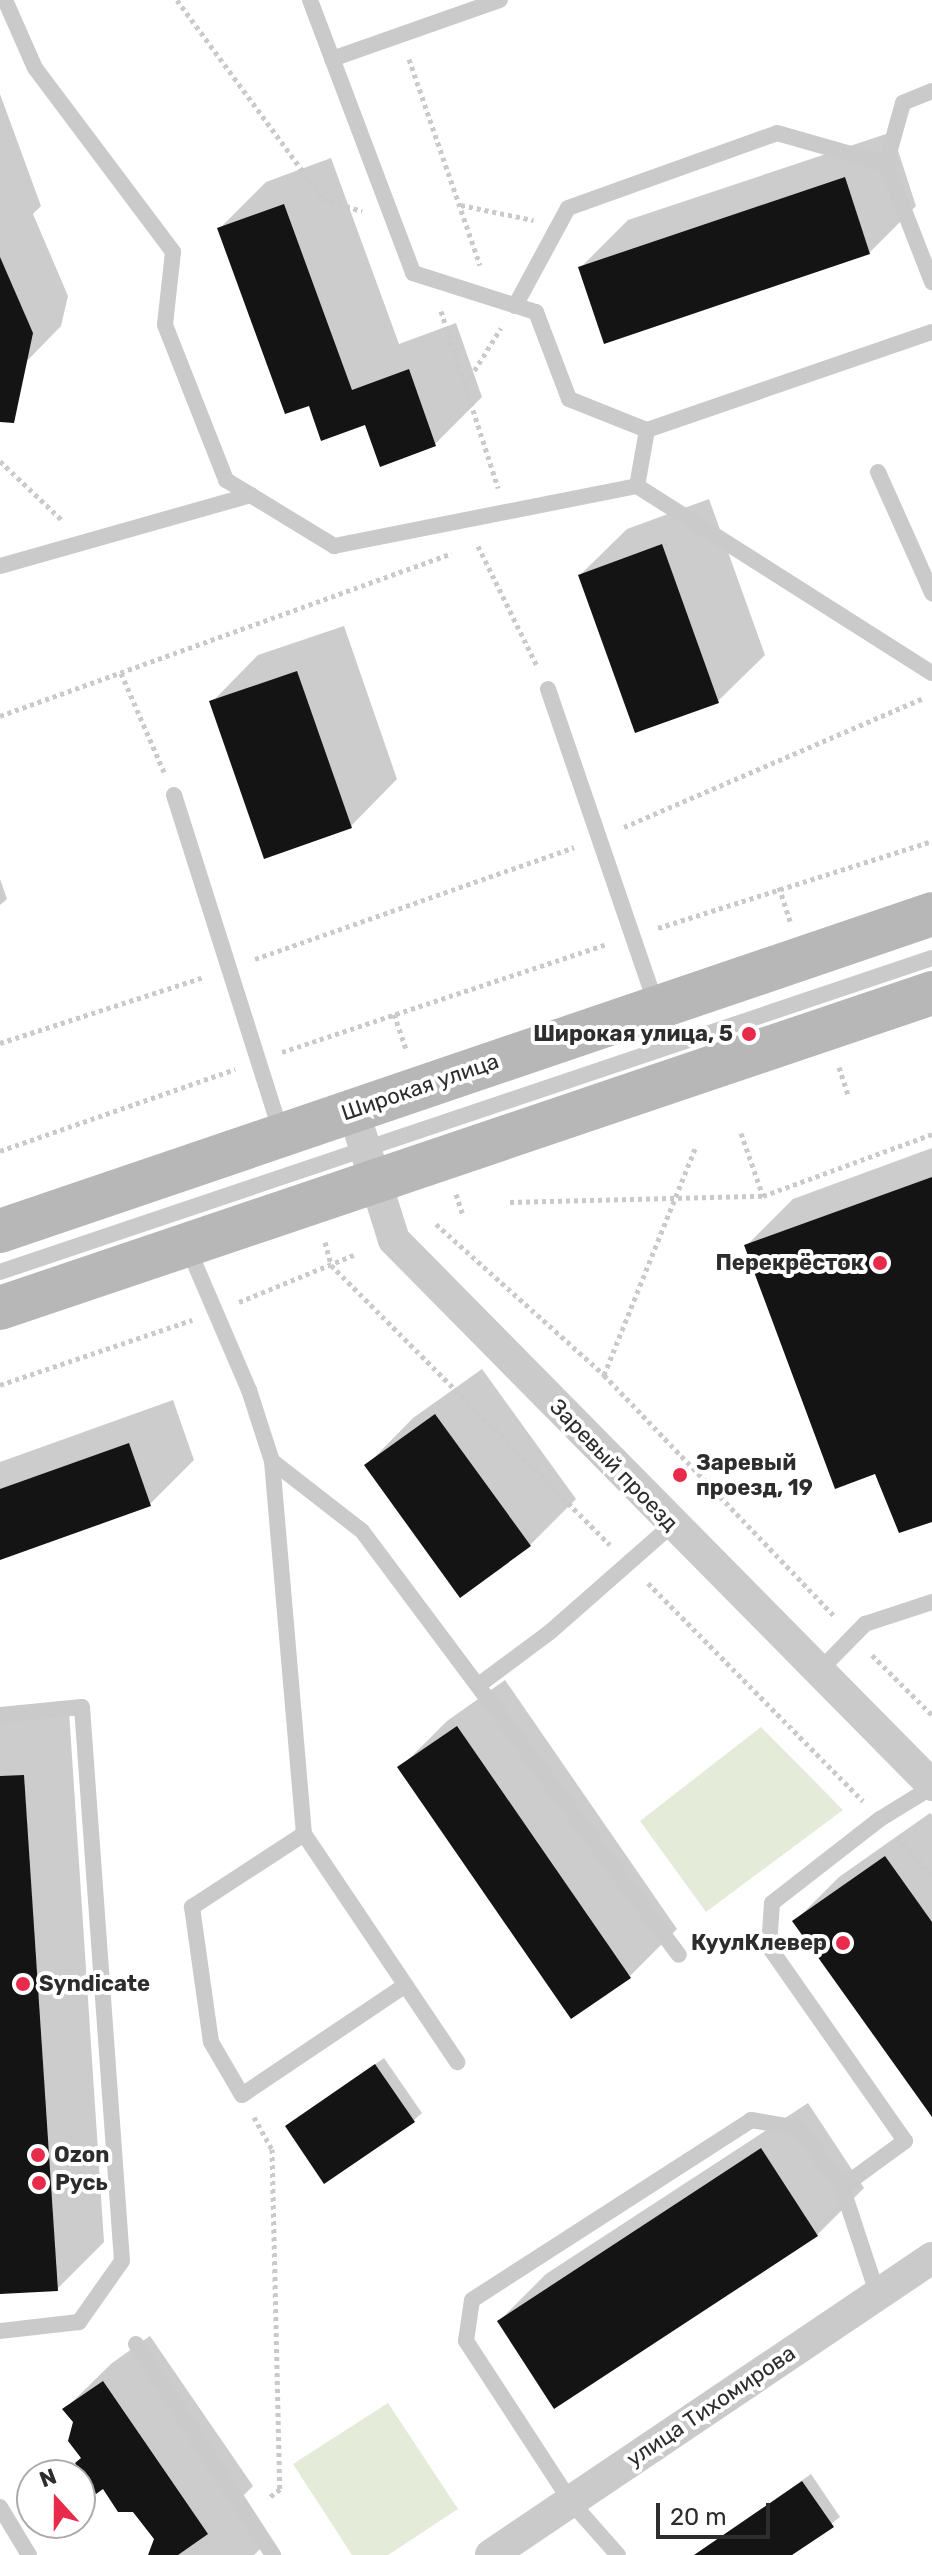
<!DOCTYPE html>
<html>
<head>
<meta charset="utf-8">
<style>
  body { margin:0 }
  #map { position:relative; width:932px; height:2555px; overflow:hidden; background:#fff; font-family:Rubik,sans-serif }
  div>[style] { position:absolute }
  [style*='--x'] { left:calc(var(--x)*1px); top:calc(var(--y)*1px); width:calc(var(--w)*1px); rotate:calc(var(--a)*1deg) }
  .green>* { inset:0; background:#e4ebd9 }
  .shadow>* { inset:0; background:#0003 }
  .building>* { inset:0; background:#141414 }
  .path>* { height:5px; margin-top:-2.5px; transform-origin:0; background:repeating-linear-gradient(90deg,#cacaca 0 4px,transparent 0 8px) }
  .lane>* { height:16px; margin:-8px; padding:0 8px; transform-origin:8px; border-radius:8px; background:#cacaca }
  .street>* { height:32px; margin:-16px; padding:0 16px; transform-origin:16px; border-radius:16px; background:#cacaca }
  .secondary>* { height:44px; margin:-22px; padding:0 22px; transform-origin:22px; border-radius:22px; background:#b7b7b7 }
  .dots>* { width:22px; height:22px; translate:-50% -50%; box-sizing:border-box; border:4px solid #fff; border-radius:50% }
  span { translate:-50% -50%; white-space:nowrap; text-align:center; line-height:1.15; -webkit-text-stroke:8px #fff; paint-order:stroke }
  .poi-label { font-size:22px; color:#2d2d2d; font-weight:700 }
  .right { translate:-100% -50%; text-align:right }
  .left { translate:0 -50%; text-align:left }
  .street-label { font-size:22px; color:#2d2d2d }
  .north { position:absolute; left:16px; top:2459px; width:80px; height:80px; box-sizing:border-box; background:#fff; border:2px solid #ababab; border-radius:50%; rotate:339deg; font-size:22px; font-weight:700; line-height:32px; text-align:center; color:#2d2d2d }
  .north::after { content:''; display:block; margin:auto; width:28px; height:36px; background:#e82b4b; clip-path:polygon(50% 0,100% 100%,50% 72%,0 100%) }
  .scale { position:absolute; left:656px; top:2503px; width:114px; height:36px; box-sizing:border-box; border:4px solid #2d2d2d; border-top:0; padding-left:10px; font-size:24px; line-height:28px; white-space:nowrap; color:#2d2d2d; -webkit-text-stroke:6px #fff; paint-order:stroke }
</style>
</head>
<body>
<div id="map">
  <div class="green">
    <div style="clip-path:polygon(761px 1727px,843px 1810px,706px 1912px,640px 1821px)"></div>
    <div style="clip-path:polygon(388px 2403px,458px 2509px,388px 2555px,352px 2555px,293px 2464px)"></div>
  </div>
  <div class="shadow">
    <div style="clip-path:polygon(0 94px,41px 206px,33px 214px,68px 296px,61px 326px,25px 363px,0 372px)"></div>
    <div style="clip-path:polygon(892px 132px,916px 206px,869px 253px,581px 267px,628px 220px)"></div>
    <div style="clip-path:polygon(331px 158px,399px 344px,456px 323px,482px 397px,435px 444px,381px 464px,366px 423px,310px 403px,219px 229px,266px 182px)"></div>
    <div style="clip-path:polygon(709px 499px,765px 655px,718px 701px,580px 575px,627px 529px)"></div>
    <div style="clip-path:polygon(344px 626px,397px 779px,351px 826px,212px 702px,258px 655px)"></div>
    <div style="clip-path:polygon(0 879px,7px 899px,0 905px)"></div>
    <div style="clip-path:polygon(932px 1148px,932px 1520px,876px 1471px,746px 1246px,793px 1199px)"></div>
    <div style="clip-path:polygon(482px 1369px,576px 1499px,530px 1545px,367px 1465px,413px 1418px)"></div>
    <div style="clip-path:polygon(173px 1400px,194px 1460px,150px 1504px,0 1558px,0 1462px)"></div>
    <div style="clip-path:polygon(505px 1680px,677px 1929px,630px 1976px,400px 1768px,447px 1721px)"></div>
    <div style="clip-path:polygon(69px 1711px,104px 2242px,57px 2289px,0 2292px,0 1715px)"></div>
    <div style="clip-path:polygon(930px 1813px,932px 1815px,932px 2114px,795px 1921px,839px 1877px)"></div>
    <div style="clip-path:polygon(384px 2058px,422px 2113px,413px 2121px,287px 2126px)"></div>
    <div style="clip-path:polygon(808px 2103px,864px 2188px,817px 2235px,499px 2321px,546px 2274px)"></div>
    <div style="clip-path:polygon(150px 2336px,253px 2486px,235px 2504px,264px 2545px,254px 2555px,150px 2555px,156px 2538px,83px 2457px,75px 2422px,65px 2409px,112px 2363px)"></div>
    <div style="clip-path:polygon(811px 2474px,840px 2517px,789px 2555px,733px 2555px,721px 2538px)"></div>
  </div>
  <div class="building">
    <div style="clip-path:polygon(845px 177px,870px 254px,604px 344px,578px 267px)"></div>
    <div style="clip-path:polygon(284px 204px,352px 390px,409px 369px,436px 446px,380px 467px,365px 425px,321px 441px,309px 406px,285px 414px,217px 228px)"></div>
    <div style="clip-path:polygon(0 257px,33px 333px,14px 423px,0 422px)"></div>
    <div style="clip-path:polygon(662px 544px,719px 703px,635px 733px,578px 575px)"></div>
    <div style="clip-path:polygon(297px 671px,352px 828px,264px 859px,209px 701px)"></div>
    <div style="clip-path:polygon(932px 1177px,932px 1522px,899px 1533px,875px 1474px,835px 1489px,744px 1245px)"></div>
    <div style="clip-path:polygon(435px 1414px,531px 1546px,460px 1598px,364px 1465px)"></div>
    <div style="clip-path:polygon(129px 1443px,151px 1506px,0 1560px,0 1489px)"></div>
    <div style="clip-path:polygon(457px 1726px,631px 1978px,571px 2019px,397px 1767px)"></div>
    <div style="clip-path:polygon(24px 1775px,58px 2291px,0 2294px,0 1776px)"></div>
    <div style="clip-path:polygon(885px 1856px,932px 1922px,932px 2117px,792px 1921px)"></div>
    <div style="clip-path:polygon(375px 2064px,415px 2122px,324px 2184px,285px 2126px)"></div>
    <div style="clip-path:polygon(761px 2148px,818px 2236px,554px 2409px,497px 2321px)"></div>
    <div style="clip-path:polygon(103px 2381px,208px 2534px,178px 2555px,148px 2555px,154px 2539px,133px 2512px,118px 2512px,103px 2489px,96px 2494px,75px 2463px,81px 2458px,68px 2441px,73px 2422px,62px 2409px)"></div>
    <div style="clip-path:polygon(802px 2481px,834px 2527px,792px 2555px,694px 2555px)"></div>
  </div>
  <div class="path">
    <div style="--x:177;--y:0;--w:247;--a:53.7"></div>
    <div style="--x:323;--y:199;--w:41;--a:17.1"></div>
    <div style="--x:409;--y:59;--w:218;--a:71"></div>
    <div style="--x:461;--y:205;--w:74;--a:11.8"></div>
    <div style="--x:441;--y:311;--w:186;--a:72.1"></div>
    <div style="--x:466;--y:384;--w:66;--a:-58"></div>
    <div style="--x:0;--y:461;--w:87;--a:43.6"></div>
    <div style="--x:478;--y:546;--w:134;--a:63.8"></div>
    <div style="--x:121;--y:673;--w:108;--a:66.5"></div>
    <div style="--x:0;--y:716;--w:480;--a:-19.8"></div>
    <div style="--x:624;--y:827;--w:327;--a:-23.3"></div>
    <div style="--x:779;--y:887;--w:36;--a:72"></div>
    <div style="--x:658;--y:928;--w:287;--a:-17.6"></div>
    <div style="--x:255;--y:959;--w:338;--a:-19.3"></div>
    <div style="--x:394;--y:1014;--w:37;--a:71"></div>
    <div style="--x:0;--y:1043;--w:214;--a:-17.9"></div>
    <div style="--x:282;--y:1052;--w:342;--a:-18.4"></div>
    <div style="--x:839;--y:1067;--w:29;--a:72"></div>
    <div style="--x:741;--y:1133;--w:67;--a:70.8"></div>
    <div style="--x:0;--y:1151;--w:249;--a:-19.2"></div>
    <div style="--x:456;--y:1194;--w:23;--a:72"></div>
    <div style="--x:510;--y:1202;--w:253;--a:-1.4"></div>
    <div style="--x:763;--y:1196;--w:180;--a:-20.1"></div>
    <div style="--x:436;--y:1224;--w:226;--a:41.9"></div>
    <div style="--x:604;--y:1375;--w:333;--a:46.3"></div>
    <div style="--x:325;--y:1242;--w:24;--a:75"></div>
    <div style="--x:331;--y:1265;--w:395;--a:45.1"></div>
    <div style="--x:239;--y:1302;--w:126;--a:-22.3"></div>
    <div style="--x:604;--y:1375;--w:247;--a:-68.1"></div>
    <div style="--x:0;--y:1385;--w:203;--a:-18.7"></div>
    <div style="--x:648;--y:1583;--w:306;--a:45.4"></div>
    <div style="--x:872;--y:1655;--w:85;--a:45"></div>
    <div style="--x:897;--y:1837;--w:52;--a:47.4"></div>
    <div style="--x:254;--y:2117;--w:37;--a:61"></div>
    <div style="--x:272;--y:2149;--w:340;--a:88.7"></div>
    <div style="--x:280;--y:2489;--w:16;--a:142"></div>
  </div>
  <div class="lane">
    <div style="--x:5;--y:0;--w:74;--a:66.2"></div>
    <div style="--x:35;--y:68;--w:230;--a:53.1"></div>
    <div style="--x:173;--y:252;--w:73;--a:96.3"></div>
    <div style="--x:165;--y:325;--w:167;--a:68.5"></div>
    <div style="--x:226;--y:480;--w:127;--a:31.4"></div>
    <div style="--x:334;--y:546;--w:309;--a:-11.2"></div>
    <div style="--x:637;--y:486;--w:349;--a:32.4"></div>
    <div style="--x:310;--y:0;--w:292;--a:69.3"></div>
    <div style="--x:413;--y:273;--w:129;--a:17.6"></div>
    <div style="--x:536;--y:312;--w:93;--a:69.2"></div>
    <div style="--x:569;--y:399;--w:84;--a:21.7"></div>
    <div style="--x:647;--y:430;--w:57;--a:100.1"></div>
    <div style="--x:332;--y:59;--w:178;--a:-19.4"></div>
    <div style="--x:932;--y:91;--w:31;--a:158"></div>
    <div style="--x:903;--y:103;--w:63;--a:105.6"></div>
    <div style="--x:886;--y:164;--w:127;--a:68.7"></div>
    <div style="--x:515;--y:306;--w:111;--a:-61.6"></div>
    <div style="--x:568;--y:208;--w:222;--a:-19.7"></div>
    <div style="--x:777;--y:133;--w:113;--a:15.9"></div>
    <div style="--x:647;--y:430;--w:301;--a:-19"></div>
    <div style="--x:878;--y:472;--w:133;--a:65.9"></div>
    <div style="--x:0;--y:566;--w:261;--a:-15.8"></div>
    <div style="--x:548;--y:689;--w:334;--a:71.1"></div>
    <div style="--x:174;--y:795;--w:355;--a:72.4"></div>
    <div style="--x:188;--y:1248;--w:155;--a:66.8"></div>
    <div style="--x:249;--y:1390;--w:75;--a:72.1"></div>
    <div style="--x:272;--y:1461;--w:374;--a:85.1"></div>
    <div style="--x:304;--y:1834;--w:275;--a:56.1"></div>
    <div style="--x:0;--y:1272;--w:983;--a:-18.62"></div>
    <div style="--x:272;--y:1461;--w:114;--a:37.9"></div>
    <div style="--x:362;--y:1531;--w:529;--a:53.22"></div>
    <div style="--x:819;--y:1671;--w:66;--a:-45.6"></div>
    <div style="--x:865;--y:1624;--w:71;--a:-18.2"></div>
    <div style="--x:480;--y:1684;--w:87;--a:-36.6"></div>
    <div style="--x:550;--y:1632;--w:162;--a:-41.3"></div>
    <div style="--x:0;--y:1715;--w:82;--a:-5.6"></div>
    <div style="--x:82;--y:1707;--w:555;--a:85.87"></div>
    <div style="--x:122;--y:2261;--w:75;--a:125.2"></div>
    <div style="--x:79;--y:2322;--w:80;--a:173.5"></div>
    <div style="--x:304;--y:1834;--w:134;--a:146.9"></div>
    <div style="--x:192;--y:1907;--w:136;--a:82"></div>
    <div style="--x:211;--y:2042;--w:61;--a:59.7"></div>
    <div style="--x:242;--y:2095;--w:197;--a:-33.9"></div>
    <div style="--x:842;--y:2187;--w:78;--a:-36.1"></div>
    <div style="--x:905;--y:2141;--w:237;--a:-125"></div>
    <div style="--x:769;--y:1947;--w:44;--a:-86.1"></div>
    <div style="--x:772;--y:1903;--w:137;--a:-37.9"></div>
    <div style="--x:880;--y:1819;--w:61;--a:-31.6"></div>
    <div style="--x:136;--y:2344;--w:252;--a:57"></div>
    <div style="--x:0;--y:2507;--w:56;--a:58.9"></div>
    <div style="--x:618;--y:2555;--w:71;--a:-131.6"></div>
    <div style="--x:571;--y:2502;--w:192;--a:-123.1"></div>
    <div style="--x:466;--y:2341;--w:41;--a:-81.7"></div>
    <div style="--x:472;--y:2300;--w:332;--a:-32.8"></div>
    <div style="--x:751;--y:2120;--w:49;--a:9.5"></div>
    <div style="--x:799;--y:2128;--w:73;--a:53.9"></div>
    <div style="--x:842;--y:2187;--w:112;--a:71.7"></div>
  </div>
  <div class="street">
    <div style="--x:353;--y:1110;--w:136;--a:72.5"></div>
    <div style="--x:394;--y:1240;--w:766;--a:45.37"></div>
    <div style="--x:491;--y:2555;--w:532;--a:-33.96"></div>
  </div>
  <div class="secondary">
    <div style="--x:0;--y:1231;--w:984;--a:-18.78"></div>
    <div style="--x:0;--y:1308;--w:984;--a:-18.67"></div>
  </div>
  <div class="dots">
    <div style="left:749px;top:1034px;background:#e82b4b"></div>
    <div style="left:880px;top:1263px;background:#e82b4b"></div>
    <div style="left:680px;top:1475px;background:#e82b4b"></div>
    <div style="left:843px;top:1943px;background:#e82b4b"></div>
    <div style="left:23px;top:1984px;background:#e82b4b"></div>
    <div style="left:38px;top:2155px;background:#e82b4b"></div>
    <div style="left:39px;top:2183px;background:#e82b4b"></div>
  </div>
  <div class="poi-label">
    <span class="right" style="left:733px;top:1034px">Широкая улица, 5</span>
    <span class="right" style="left:864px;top:1263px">Перекрёсток</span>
    <span class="left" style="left:696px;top:1475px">Заревый<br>проезд, 19</span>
    <span class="right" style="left:827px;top:1943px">КуулКлевер</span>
    <span class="left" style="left:39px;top:1984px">Syndicate</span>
    <span class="left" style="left:54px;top:2155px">Ozon</span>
    <span class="left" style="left:55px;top:2183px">Русь</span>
  </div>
  <div class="street-label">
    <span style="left:420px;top:1087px;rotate:-19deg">Широкая улица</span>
    <span style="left:614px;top:1465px;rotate:46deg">Заревый проезд</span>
    <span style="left:711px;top:2406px;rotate:-34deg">улица Тихомирова</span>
  </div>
  <div class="north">N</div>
  <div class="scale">20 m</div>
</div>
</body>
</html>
